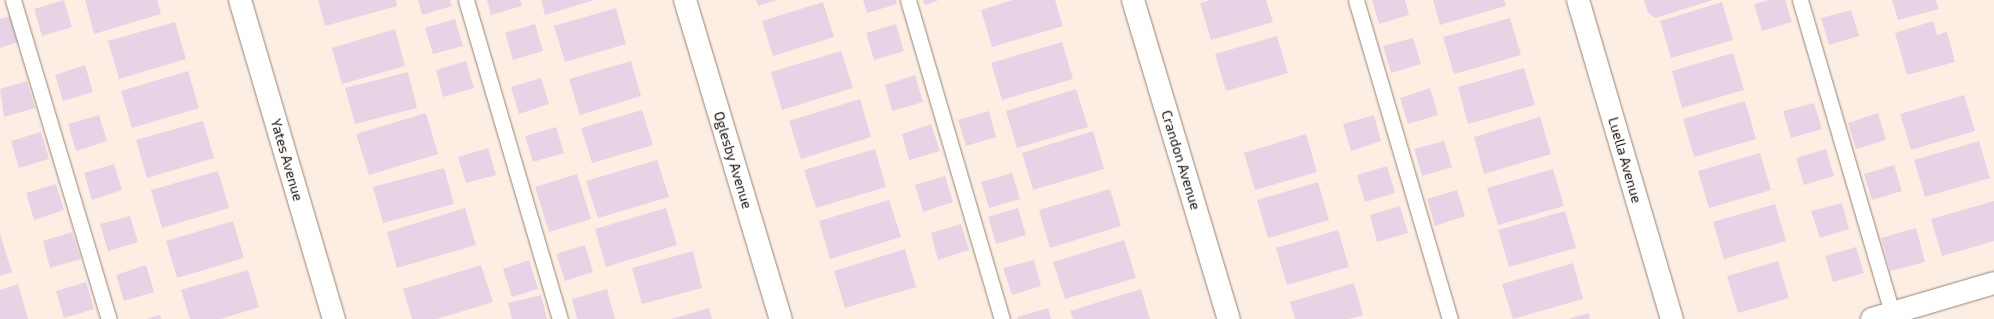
<!DOCTYPE html>
<html>
<head>
<meta charset="utf-8">
<style>
  body { margin:0 }
  #map { position:relative; width:1994px; height:319px; overflow:hidden; background:#fdeee4; font-family:"Exo 2",sans-serif }
  div>[style] { position:absolute }
  [style*='--x'] { left:calc(var(--x)*1px); top:calc(var(--y)*1px); width:calc(var(--w)*1px); rotate:calc(var(--a)*1deg) }
  .building>* { inset:0; background:#e8d2e6 }
  .roads { filter:drop-shadow(0 0 1px #988273) drop-shadow(0 0 1px #988273) }
  .service>* { height:15px; margin:-7.5px; padding:0 7.5px; transform-origin:7.5px; border-radius:7.5px; background:#fff }
  .minor>* { height:22px; margin:-11px; padding:0 11px; transform-origin:11px; border-radius:11px; background:#fff }
  span { translate:-50% -50%; white-space:nowrap; text-align:center; line-height:1.15; -webkit-text-stroke:4px #fff; paint-order:stroke }
  .street-label { font-size:14px; color:#180f0a }
</style>
</head>
<body>
<div id="map">
  <div class="building">
    <div style="clip-path:polygon(64px 0,72px 27px,42px 36px,34px 9px)"></div>
    <div style="clip-path:polygon(85px 0,157px 0,161px 14px,94px 34px)"></div>
    <div style="clip-path:polygon(318px 0,396px 0,397px 6px,325px 26px)"></div>
    <div style="clip-path:polygon(418px 0,450px 0,452px 6px,422px 15px)"></div>
    <div style="clip-path:polygon(487px 0,520px 0,522px 6px,491px 15px)"></div>
    <div style="clip-path:polygon(541px 0,594px 0,545px 15px)"></div>
    <div style="clip-path:polygon(756px 0,777px 0,758px 6px)"></div>
    <div style="clip-path:polygon(863px 0,896px 0,897px 4px,867px 13px)"></div>
    <div style="clip-path:polygon(923px 0,939px 0,925px 5px)"></div>
    <div style="clip-path:polygon(1013px 0,1055px 0,1063px 26px,992px 47px,981px 10px)"></div>
    <div style="clip-path:polygon(1210px 0,1266px 0,1273px 22px,1211px 40px,1200px 3px)"></div>
    <div style="clip-path:polygon(1372px 0,1405px 0,1409px 15px,1379px 24px)"></div>
    <div style="clip-path:polygon(1433px 0,1504px 0,1506px 6px,1440px 25px)"></div>
    <div style="clip-path:polygon(1644px 0,1713px 0,1655px 18px,1648px 13px)"></div>
    <div style="clip-path:polygon(1769px 0,1785px 0,1792px 22px,1762px 31px,1754px 4px)"></div>
    <div style="clip-path:polygon(1892px 0,1936px 0,1939px 9px,1898px 20px)"></div>
    <div style="clip-path:polygon(823px 2px,834px 37px,773px 56px,762px 21px)"></div>
    <div style="clip-path:polygon(1722px 2px,1733px 40px,1671px 58px,1660px 21px)"></div>
    <div style="clip-path:polygon(616px 8px,626px 44px,565px 62px,554px 26px)"></div>
    <div style="clip-path:polygon(1851px 10px,1859px 36px,1829px 45px,1821px 18px)"></div>
    <div style="clip-path:polygon(10px 16px,18px 42px,0 48px,0 19px)"></div>
    <div style="clip-path:polygon(1510px 18px,1521px 55px,1454px 74px,1443px 37px)"></div>
    <div style="clip-path:polygon(455px 19px,463px 46px,433px 54px,425px 28px)"></div>
    <div style="clip-path:polygon(1933px 21px,1937px 35px,1947px 32px,1955px 62px,1907px 75px,1895px 33px)"></div>
    <div style="clip-path:polygon(175px 22px,186px 59px,119px 79px,108px 41px)"></div>
    <div style="clip-path:polygon(535px 24px,543px 51px,513px 60px,505px 33px)"></div>
    <div style="clip-path:polygon(896px 24px,904px 51px,874px 60px,866px 33px)"></div>
    <div style="clip-path:polygon(395px 29px,405px 66px,342px 84px,332px 48px)"></div>
    <div style="clip-path:polygon(1277px 36px,1288px 73px,1226px 91px,1215px 54px)"></div>
    <div style="clip-path:polygon(1413px 38px,1421px 64px,1391px 73px,1383px 46px)"></div>
    <div style="clip-path:polygon(1062px 42px,1073px 79px,1002px 100px,991px 63px)"></div>
    <div style="clip-path:polygon(841px 51px,853px 88px,782px 110px,771px 72px)"></div>
    <div style="clip-path:polygon(1733px 53px,1744px 90px,1682px 108px,1672px 71px)"></div>
    <div style="clip-path:polygon(466px 61px,474px 88px,443px 97px,436px 70px)"></div>
    <div style="clip-path:polygon(631px 61px,641px 96px,580px 115px,569px 79px)"></div>
    <div style="clip-path:polygon(85px 65px,93px 92px,63px 101px,55px 75px)"></div>
    <div style="clip-path:polygon(1524px 68px,1535px 105px,1468px 124px,1458px 87px)"></div>
    <div style="clip-path:polygon(188px 71px,199px 108px,132px 128px,121px 91px)"></div>
    <div style="clip-path:polygon(408px 72px,417px 108px,355px 124px,345px 88px)"></div>
    <div style="clip-path:polygon(915px 75px,923px 102px,892px 111px,885px 85px)"></div>
    <div style="clip-path:polygon(541px 78px,549px 104px,519px 114px,511px 87px)"></div>
    <div style="clip-path:polygon(27px 81px,35px 108px,4px 117px,0 89px)"></div>
    <div style="clip-path:polygon(1430px 88px,1438px 115px,1408px 124px,1400px 98px)"></div>
    <div style="clip-path:polygon(1076px 89px,1088px 127px,1017px 148px,1006px 111px)"></div>
    <div style="clip-path:polygon(1964px 95px,1975px 131px,1911px 150px,1900px 114px)"></div>
    <div style="clip-path:polygon(860px 99px,871px 137px,801px 159px,789px 121px)"></div>
    <div style="clip-path:polygon(1745px 101px,1756px 139px,1694px 157px,1683px 119px)"></div>
    <div style="clip-path:polygon(1814px 103px,1822px 129px,1791px 138px,1783px 111px)"></div>
    <div style="clip-path:polygon(642px 110px,653px 145px,592px 163px,581px 128px)"></div>
    <div style="clip-path:polygon(989px 111px,996px 137px,966px 146px,958px 120px)"></div>
    <div style="clip-path:polygon(426px 113px,438px 154px,369px 175px,356px 134px)"></div>
    <div style="clip-path:polygon(1878px 113px,1886px 140px,1856px 149px,1848px 123px)"></div>
    <div style="clip-path:polygon(99px 115px,107px 141px,76px 151px,68px 124px)"></div>
    <div style="clip-path:polygon(1374px 115px,1381px 141px,1351px 151px,1343px 124px)"></div>
    <div style="clip-path:polygon(1540px 117px,1551px 154px,1484px 174px,1474px 137px)"></div>
    <div style="clip-path:polygon(203px 121px,214px 158px,147px 178px,136px 140px)"></div>
    <div style="clip-path:polygon(931px 124px,940px 151px,909px 160px,902px 134px)"></div>
    <div style="clip-path:polygon(556px 127px,564px 153px,533px 162px,525px 136px)"></div>
    <div style="clip-path:polygon(1093px 131px,1104px 169px,1033px 190px,1022px 153px)"></div>
    <div style="clip-path:polygon(41px 132px,49px 159px,19px 168px,11px 141px)"></div>
    <div style="clip-path:polygon(1306px 134px,1317px 172px,1255px 190px,1244px 153px)"></div>
    <div style="clip-path:polygon(1444px 141px,1452px 167px,1422px 176px,1414px 149px)"></div>
    <div style="clip-path:polygon(1979px 141px,1990px 178px,1925px 197px,1914px 160px)"></div>
    <div style="clip-path:polygon(488px 148px,496px 175px,466px 183px,458px 157px)"></div>
    <div style="clip-path:polygon(875px 149px,886px 187px,816px 208px,804px 170px)"></div>
    <div style="clip-path:polygon(1826px 149px,1834px 176px,1804px 185px,1796px 158px)"></div>
    <div style="clip-path:polygon(1760px 153px,1771px 190px,1709px 208px,1698px 171px)"></div>
    <div style="clip-path:polygon(657px 160px,669px 197px,598px 218px,586px 181px)"></div>
    <div style="clip-path:polygon(114px 164px,122px 190px,92px 200px,84px 173px)"></div>
    <div style="clip-path:polygon(1894px 165px,1902px 191px,1872px 200px,1864px 174px)"></div>
    <div style="clip-path:polygon(1387px 166px,1395px 193px,1365px 202px,1357px 175px)"></div>
    <div style="clip-path:polygon(444px 168px,454px 204px,383px 223px,373px 187px)"></div>
    <div style="clip-path:polygon(1553px 169px,1564px 206px,1498px 225px,1487px 188px)"></div>
    <div style="clip-path:polygon(218px 171px,229px 208px,162px 228px,151px 190px)"></div>
    <div style="clip-path:polygon(1012px 173px,1020px 199px,989px 208px,981px 182px)"></div>
    <div style="clip-path:polygon(577px 174px,591px 219px,549px 232px,535px 187px)"></div>
    <div style="clip-path:polygon(945px 176px,953px 202px,923px 212px,915px 185px)"></div>
    <div style="clip-path:polygon(1318px 182px,1329px 220px,1268px 238px,1257px 200px)"></div>
    <div style="clip-path:polygon(56px 184px,64px 210px,34px 220px,26px 193px)"></div>
    <div style="clip-path:polygon(1110px 189px,1121px 226px,1050px 248px,1039px 210px)"></div>
    <div style="clip-path:polygon(1457px 190px,1465px 216px,1435px 226px,1427px 199px)"></div>
    <div style="clip-path:polygon(889px 200px,901px 237px,830px 259px,819px 221px)"></div>
    <div style="clip-path:polygon(1994px 201px,1994px 241px,1942px 256px,1931px 219px)"></div>
    <div style="clip-path:polygon(1842px 203px,1849px 229px,1820px 238px,1811px 211px)"></div>
    <div style="clip-path:polygon(1775px 204px,1786px 241px,1724px 259px,1713px 222px)"></div>
    <div style="clip-path:polygon(1400px 206px,1408px 233px,1377px 242px,1370px 215px)"></div>
    <div style="clip-path:polygon(465px 208px,476px 245px,397px 268px,387px 232px)"></div>
    <div style="clip-path:polygon(666px 208px,677px 245px,606px 267px,595px 229px)"></div>
    <div style="clip-path:polygon(1018px 208px,1026px 235px,996px 244px,988px 217px)"></div>
    <div style="clip-path:polygon(1565px 211px,1576px 248px,1509px 267px,1498px 230px)"></div>
    <div style="clip-path:polygon(130px 216px,138px 242px,108px 251px,100px 224px)"></div>
    <div style="clip-path:polygon(233px 221px,244px 258px,177px 278px,166px 241px)"></div>
    <div style="clip-path:polygon(961px 224px,969px 250px,938px 260px,931px 233px)"></div>
    <div style="clip-path:polygon(1916px 228px,1925px 262px,1890px 271px,1881px 238px)"></div>
    <div style="clip-path:polygon(1338px 230px,1349px 267px,1287px 285px,1276px 248px)"></div>
    <div style="clip-path:polygon(72px 232px,81px 259px,50px 268px,43px 241px)"></div>
    <div style="clip-path:polygon(0 234px,12px 272px,0 276px)"></div>
    <div style="clip-path:polygon(1124px 240px,1136px 278px,1065px 299px,1053px 262px)"></div>
    <div style="clip-path:polygon(585px 245px,593px 272px,565px 281px,556px 254px)"></div>
    <div style="clip-path:polygon(1856px 247px,1864px 273px,1833px 282px,1825px 256px)"></div>
    <div style="clip-path:polygon(905px 249px,916px 287px,845px 308px,834px 271px)"></div>
    <div style="clip-path:polygon(693px 251px,702px 288px,642px 304px,632px 268px)"></div>
    <div style="clip-path:polygon(529px 260px,538px 289px,512px 297px,503px 269px)"></div>
    <div style="clip-path:polygon(1034px 260px,1041px 286px,1012px 295px,1003px 268px)"></div>
    <div style="clip-path:polygon(1778px 261px,1789px 298px,1738px 313px,1727px 276px)"></div>
    <div style="clip-path:polygon(1573px 263px,1583px 299px,1513px 319px,1502px 284px)"></div>
    <div style="clip-path:polygon(146px 265px,154px 292px,124px 301px,116px 275px)"></div>
    <div style="clip-path:polygon(481px 265px,493px 302px,437px 319px,412px 319px,403px 289px)"></div>
    <div style="clip-path:polygon(248px 270px,259px 307px,221px 319px,190px 319px,181px 290px)"></div>
    <div style="clip-path:polygon(86px 282px,94px 309px,64px 318px,56px 291px)"></div>
    <div style="clip-path:polygon(1354px 283px,1363px 315px,1349px 319px,1295px 319px,1290px 302px)"></div>
    <div style="clip-path:polygon(18px 284px,28px 319px,0 319px,0 290px)"></div>
    <div style="clip-path:polygon(607px 289px,615px 319px,577px 319px,572px 299px)"></div>
    <div style="clip-path:polygon(1141px 289px,1150px 319px,1073px 319px,1070px 311px)"></div>
    <div style="clip-path:polygon(541px 295px,547px 319px,512px 319px,508px 303px)"></div>
    <div style="clip-path:polygon(709px 308px,712px 319px,671px 319px)"></div>
    <div style="clip-path:polygon(1048px 308px,1051px 319px,1018px 319px,1017px 317px)"></div>
    <div style="clip-path:polygon(1589px 313px,1590px 319px,1568px 319px)"></div>
    <div style="clip-path:polygon(160px 315px,161px 319px,146px 319px)"></div>
  </div>
  <div class="roads">
    <div class="service">
      <div style="--x:13;--y:0;--w:333;--a:73.3"></div>
      <div style="--x:466;--y:0;--w:333;--a:73.6"></div>
      <div style="--x:908;--y:0;--w:333;--a:73.6"></div>
      <div style="--x:1356;--y:0;--w:333;--a:73.6"></div>
      <div style="--x:1800;--y:0;--w:333;--a:73.6"></div>
    </div>
    <div class="minor">
      <div style="--x:240;--y:0;--w:333;--a:73.6"></div>
      <div style="--x:685;--y:0;--w:333;--a:73.3"></div>
      <div style="--x:1133;--y:0;--w:333;--a:73.3"></div>
      <div style="--x:1578;--y:0;--w:333;--a:73.6"></div>
      <div style="--x:1872;--y:319;--w:127;--a:-16.4"></div>
    </div>
  </div>
  <div class="street-label">
    <span style="left:287px;top:160px;rotate:74deg">Yates Avenue</span>
    <span style="left:733px;top:160px;rotate:73deg">Oglesby Avenue</span>
    <span style="left:1181px;top:160px;rotate:73deg">Crandon Avenue</span>
    <span style="left:1625px;top:160px;rotate:74deg">Luella Avenue</span>
  </div>
</div>
</body>
</html>
